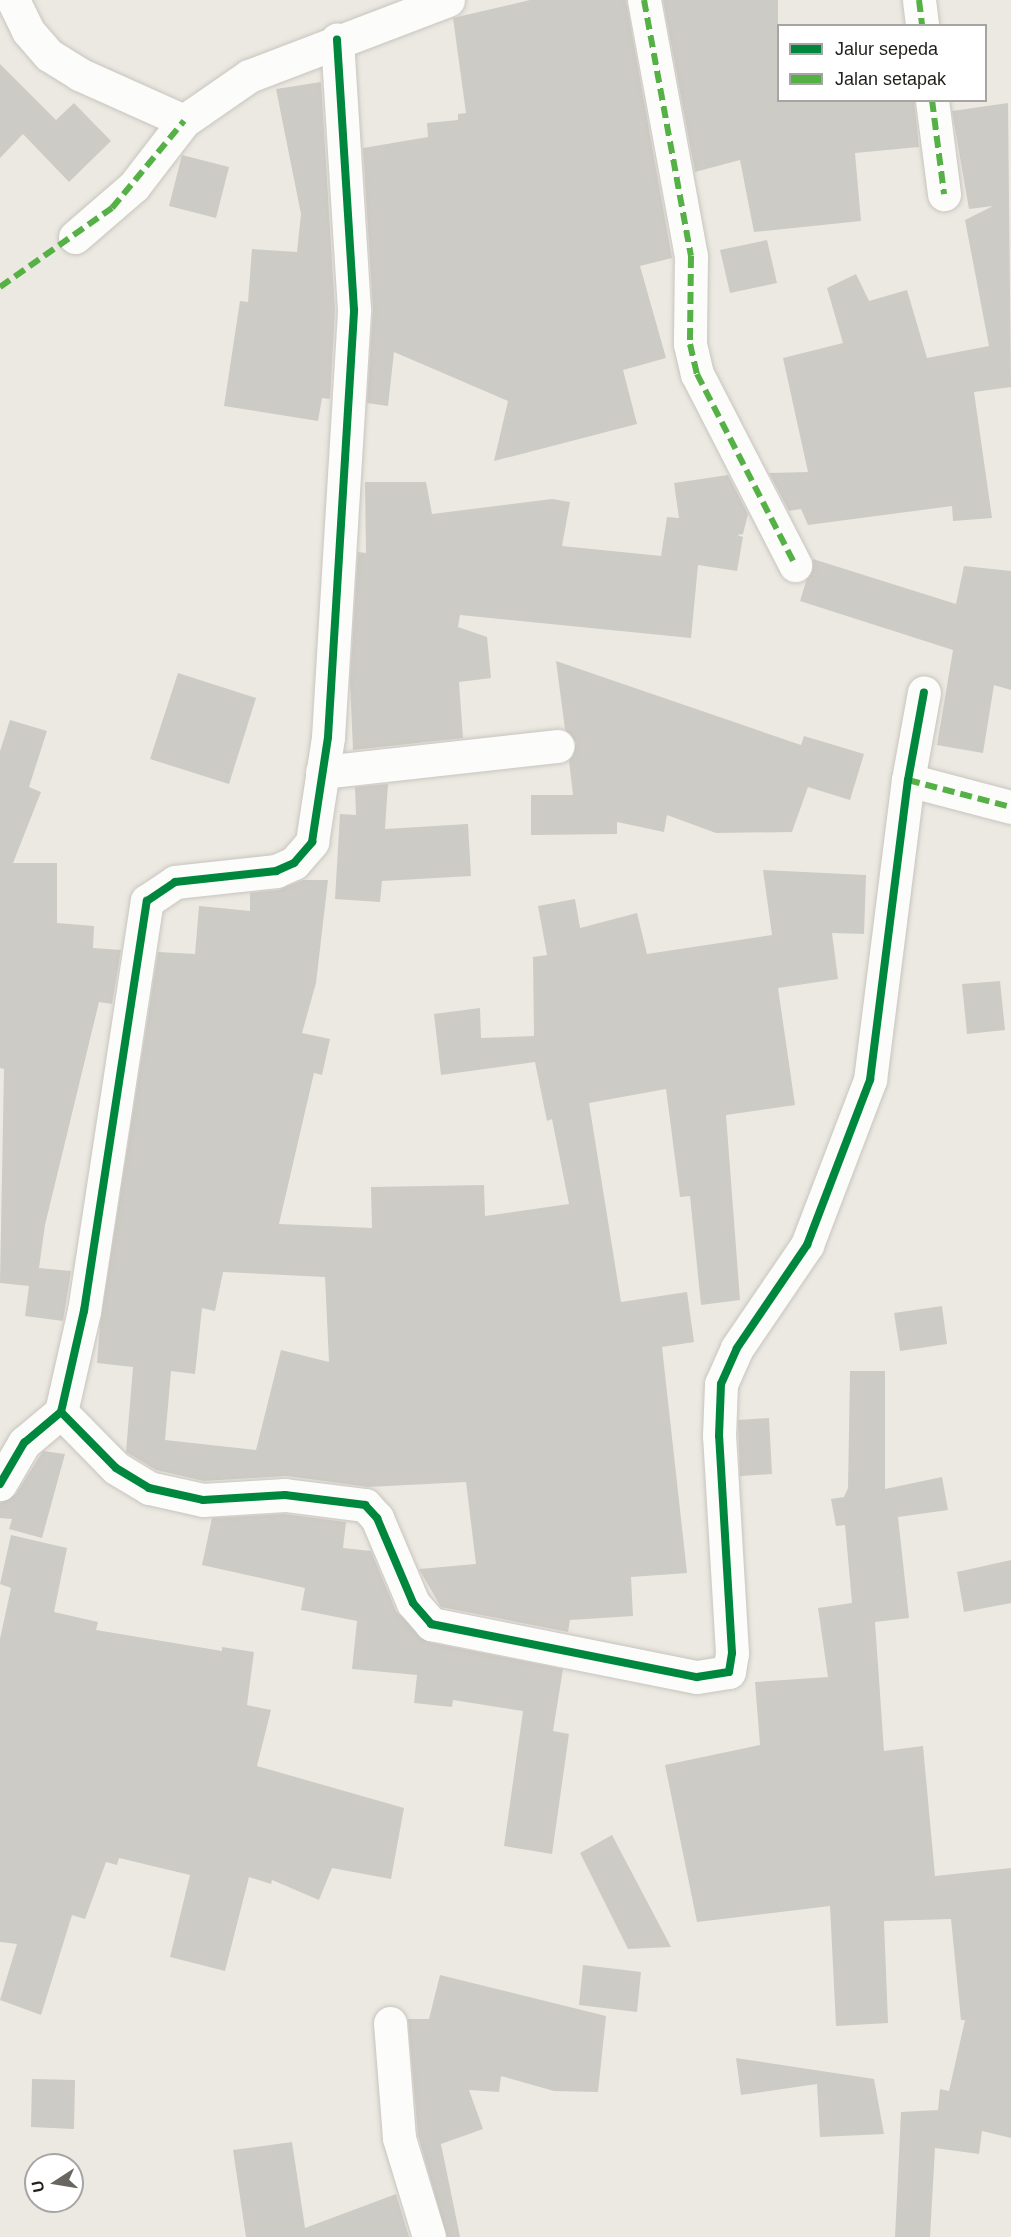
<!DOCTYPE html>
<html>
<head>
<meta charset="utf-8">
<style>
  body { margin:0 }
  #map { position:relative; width:1011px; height:2237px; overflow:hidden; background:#ece9e2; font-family:Helvetica,sans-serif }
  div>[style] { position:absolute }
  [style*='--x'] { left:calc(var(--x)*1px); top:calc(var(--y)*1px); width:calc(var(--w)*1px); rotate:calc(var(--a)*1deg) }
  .building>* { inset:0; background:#cdcbc5 }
  .roads { filter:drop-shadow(0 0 2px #c8c5bf) drop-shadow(0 0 2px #c8c5bf) }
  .minor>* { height:33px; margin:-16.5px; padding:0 16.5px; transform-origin:16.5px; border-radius:16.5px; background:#fcfcfb }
  .quiet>* { height:6px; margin-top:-3px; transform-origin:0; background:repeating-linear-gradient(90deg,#55b145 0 12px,transparent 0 18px) }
  .cycleway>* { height:8px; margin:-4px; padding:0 4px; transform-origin:4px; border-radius:4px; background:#00873e }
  span { translate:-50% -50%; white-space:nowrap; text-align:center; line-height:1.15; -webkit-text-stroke:5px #fff; paint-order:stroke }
  .legend { position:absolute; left:777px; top:24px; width:210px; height:78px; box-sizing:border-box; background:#fff; border:2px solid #a7a5a4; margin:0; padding:8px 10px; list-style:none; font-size:18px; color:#221f1b }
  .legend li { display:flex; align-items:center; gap:12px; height:30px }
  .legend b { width:30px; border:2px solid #a7a5a4 }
  .north { position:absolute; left:24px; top:2153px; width:60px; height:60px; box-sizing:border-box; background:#fff; border:2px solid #a7a5a4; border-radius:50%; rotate:258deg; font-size:16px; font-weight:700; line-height:24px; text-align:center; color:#221f1b }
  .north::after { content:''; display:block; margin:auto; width:21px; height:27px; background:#696661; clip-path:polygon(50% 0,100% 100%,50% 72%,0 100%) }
</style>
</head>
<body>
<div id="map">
  <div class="building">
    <div style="clip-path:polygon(530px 0,626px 0,672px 258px,640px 266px,666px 358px,623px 370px,637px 424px,494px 461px,508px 401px,394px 352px,388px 406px,367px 403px,373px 309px,363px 148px,428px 137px,427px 123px,458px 120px,458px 114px,466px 113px,453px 18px)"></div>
    <div style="clip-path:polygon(663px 0,778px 0,778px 100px,914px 100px,919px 147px,855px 153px,861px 221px,754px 232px,740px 160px,695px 172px)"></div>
    <div style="clip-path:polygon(0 64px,56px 120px,74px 103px,111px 141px,69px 182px,23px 134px,0 158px)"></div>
    <div style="clip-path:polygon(321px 82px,335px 310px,330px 399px,322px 398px,318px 421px,224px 406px,240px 301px,248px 302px,252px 249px,297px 252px,301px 214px,276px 89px)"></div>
    <div style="clip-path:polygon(1008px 103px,1011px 387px,974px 392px,992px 518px,953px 521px,952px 506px,808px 525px,801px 509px,789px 511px,769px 473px,808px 472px,783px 358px,843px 343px,827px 288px,856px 274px,869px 301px,907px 290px,927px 358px,989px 346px,965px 220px,993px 206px,969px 209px,952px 111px)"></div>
    <div style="clip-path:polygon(182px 155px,229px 167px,216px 218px,169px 206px)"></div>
    <div style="clip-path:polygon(767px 240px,777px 283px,730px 293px,720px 250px)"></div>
    <div style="clip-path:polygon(728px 475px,748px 514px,743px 534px,737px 535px,743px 537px,737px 571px,698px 565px,691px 638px,460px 615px,458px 627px,487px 637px,491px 678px,459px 682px,463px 738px,353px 750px,350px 681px,358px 552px,366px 553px,365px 482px,426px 482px,432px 514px,552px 499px,570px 502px,562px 546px,661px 556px,667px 517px,679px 518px,674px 483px)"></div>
    <div style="clip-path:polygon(813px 559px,956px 604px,964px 566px,1011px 571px,1011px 690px,994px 685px,983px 753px,937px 745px,953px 650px,800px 601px)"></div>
    <div style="clip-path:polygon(556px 661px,801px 745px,804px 736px,864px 754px,850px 800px,808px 787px,792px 832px,716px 833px,667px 815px,664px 832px,617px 822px,617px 834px,531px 835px,531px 795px,573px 795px,569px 761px,576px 743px,565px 729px)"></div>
    <div style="clip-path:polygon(178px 673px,256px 698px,229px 784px,150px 759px)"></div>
    <div style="clip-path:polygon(10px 720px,47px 731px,29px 787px,41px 792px,13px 863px,57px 863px,57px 923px,94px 926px,93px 948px,121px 950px,112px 1004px,99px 1002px,45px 1225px,39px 1268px,71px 1271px,63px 1321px,25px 1316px,29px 1286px,0 1283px,4px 1069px,0 1068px,0 751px)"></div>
    <div style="clip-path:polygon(388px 784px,385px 829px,468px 824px,471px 876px,382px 881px,380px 902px,335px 899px,340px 814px,356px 815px,355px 787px)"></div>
    <div style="clip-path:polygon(evenodd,763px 870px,866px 875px,864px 934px,832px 933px,838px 979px,778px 988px,795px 1105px,726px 1115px,740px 1300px,701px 1305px,690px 1196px,680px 1197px,666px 1089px,589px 1103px,621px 1302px,687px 1292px,694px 1342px,662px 1347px,687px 1573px,631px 1577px,633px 1616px,570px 1620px,568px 1632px,441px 1607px,419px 1569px,476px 1564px,466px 1482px,368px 1487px,287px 1476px,204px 1481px,156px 1470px,126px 1452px,133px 1367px,97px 1363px,100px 1325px,158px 952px,195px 954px,199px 906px,250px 911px,250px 893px,278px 890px,303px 880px,328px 880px,316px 983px,302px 1033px,330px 1039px,322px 1075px,314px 1073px,279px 1224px,372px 1228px,371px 1187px,484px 1185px,485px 1216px,569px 1204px,552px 1119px,547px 1121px,535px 1062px,441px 1075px,434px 1014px,480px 1008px,481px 1038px,534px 1036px,533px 957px,547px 955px,538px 906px,575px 899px,580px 928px,637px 913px,647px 954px,772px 935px,763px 870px,223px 1272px,325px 1277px,329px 1362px,281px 1350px,256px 1450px,165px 1440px,171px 1371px,195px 1374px,202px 1308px,215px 1311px,223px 1272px)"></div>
    <div style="clip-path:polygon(1000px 981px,1005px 1030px,967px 1034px,962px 984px)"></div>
    <div style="clip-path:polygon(942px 1306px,947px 1344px,900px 1351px,894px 1313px)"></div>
    <div style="clip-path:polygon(850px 1371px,885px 1371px,885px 1489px,942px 1477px,948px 1510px,898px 1517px,909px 1618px,875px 1622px,884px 1751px,923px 1746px,935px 1876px,1011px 1868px,1011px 2138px,982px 2131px,979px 2154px,935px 2148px,930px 2237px,895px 2237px,901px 2112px,938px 2110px,940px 2089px,949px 2091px,965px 2020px,961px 2020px,951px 1919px,884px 1921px,888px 2023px,836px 2026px,830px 1906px,697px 1922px,665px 1765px,760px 1745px,755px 1682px,828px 1677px,818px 1608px,852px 1603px,845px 1525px,836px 1526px,831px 1499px,844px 1497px,848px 1488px)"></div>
    <div style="clip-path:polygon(769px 1418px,772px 1474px,740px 1476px,738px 1420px)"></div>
    <div style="clip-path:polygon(43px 1451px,65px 1454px,42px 1538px,9px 1529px,12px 1519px,0 1518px,0 1503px,16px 1494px)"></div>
    <div style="clip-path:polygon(284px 1514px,346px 1522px,343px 1548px,371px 1551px,396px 1611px,427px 1642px,563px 1669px,553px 1731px,569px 1734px,552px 1854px,504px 1846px,523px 1711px,453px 1700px,452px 1707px,414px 1703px,417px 1675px,352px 1669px,357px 1621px,301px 1610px,305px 1588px,202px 1565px,212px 1518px)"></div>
    <div style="clip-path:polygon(11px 1535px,67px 1548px,54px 1612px,98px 1622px,96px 1630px,222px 1651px,222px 1647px,254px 1652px,247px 1705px,271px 1710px,257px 1766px,404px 1808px,391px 1879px,332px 1868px,319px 1900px,272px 1880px,271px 1884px,249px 1877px,225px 1971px,170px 1957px,190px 1875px,119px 1858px,117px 1865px,106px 1862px,85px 1919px,72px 1915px,41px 2015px,0 2000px,17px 1944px,0 1942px,0 1639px,11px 1588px,0 1584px)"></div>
    <div style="clip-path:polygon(1011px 1560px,1011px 1603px,964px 1612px,957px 1572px)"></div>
    <div style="clip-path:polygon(612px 1835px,671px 1947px,628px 1949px,580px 1853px)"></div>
    <div style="clip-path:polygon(583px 1965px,641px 1972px,637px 2012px,579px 2005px)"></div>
    <div style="clip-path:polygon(440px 1975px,606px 2016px,598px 2092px,554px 2091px,501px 2076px,499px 2092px,469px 2090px,483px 2129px,441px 2144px,460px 2237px,447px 2237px,418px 2135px,408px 2019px,429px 2019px)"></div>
    <div style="clip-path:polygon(736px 2058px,874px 2079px,884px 2134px,820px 2137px,817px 2084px,741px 2095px)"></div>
    <div style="clip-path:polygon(32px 2079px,75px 2080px,74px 2129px,31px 2127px)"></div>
    <div style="clip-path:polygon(292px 2142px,305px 2228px,396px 2194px,409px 2237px,246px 2237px,233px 2150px)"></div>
  </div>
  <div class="roads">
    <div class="minor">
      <div style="--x:13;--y:0;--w:34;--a:64"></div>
      <div style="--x:28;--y:31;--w:32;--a:49"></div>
      <div style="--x:49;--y:55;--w:36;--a:32"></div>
      <div style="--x:79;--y:74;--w:115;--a:24.1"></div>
      <div style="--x:644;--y:0;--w:260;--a:79.6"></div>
      <div style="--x:691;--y:256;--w:88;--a:90.7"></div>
      <div style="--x:690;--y:344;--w:31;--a:77"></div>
      <div style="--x:697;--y:374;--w:215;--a:62.8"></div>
      <div style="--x:919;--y:0;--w:26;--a:83"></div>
      <div style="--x:932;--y:100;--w:95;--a:82.7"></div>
      <div style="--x:75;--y:237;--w:78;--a:-40.8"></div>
      <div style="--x:134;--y:186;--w:82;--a:-52.4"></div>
      <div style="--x:184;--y:121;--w:79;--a:-34.7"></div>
      <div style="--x:249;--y:76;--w:213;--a:-20.9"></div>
      <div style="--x:322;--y:772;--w:237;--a:-6.3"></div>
      <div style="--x:908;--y:780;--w:106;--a:14.7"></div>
      <div style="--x:61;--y:1412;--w:78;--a:45.5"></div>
      <div style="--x:116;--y:1468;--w:39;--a:31"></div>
      <div style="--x:149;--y:1488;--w:55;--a:12.5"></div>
      <div style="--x:203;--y:1500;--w:82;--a:-3.5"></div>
      <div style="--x:285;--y:1495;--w:81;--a:7.1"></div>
      <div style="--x:365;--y:1505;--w:18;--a:47"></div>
      <div style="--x:377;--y:1518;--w:92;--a:67"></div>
      <div style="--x:413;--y:1603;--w:28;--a:49"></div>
      <div style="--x:431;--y:1624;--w:271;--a:11.3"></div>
      <div style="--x:697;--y:1677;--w:32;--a:-9"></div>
      <div style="--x:729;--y:1672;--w:19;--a:-81"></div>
      <div style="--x:732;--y:1653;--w:217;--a:-93.4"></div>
      <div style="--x:719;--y:1436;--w:52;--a:-87.8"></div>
      <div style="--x:721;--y:1384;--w:39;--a:-66"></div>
      <div style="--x:737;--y:1348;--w:125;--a:-55.8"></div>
      <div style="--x:807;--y:1245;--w:177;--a:-69.1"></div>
      <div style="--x:870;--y:1080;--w:302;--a:-82.8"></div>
      <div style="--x:908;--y:780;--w:89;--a:-79.7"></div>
      <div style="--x:0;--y:1484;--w:48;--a:-59.7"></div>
      <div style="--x:24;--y:1443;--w:48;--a:-40"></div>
      <div style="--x:61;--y:1412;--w:104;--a:-77.2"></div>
      <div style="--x:84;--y:1311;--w:415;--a:-81.3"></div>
      <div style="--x:147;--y:901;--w:34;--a:-34"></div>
      <div style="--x:175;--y:882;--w:102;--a:-6.2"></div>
      <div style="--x:276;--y:871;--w:20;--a:-24"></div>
      <div style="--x:294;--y:863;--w:28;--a:-49"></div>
      <div style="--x:312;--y:842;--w:106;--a:-81.3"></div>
      <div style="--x:328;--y:737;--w:428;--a:-86.5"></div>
      <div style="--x:354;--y:310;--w:271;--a:-93.6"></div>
      <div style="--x:390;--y:2023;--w:115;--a:85.5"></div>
      <div style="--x:399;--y:2138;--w:103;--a:73.1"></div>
    </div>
  </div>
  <div class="quiet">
    <div style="--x:644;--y:0;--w:260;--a:79.6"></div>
    <div style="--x:691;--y:256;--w:88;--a:90.7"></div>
    <div style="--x:690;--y:344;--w:31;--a:77"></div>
    <div style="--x:697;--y:374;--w:215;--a:62.8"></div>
    <div style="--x:919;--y:0;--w:26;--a:83"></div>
    <div style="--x:932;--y:100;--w:95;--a:82.7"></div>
    <div style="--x:0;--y:287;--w:137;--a:-35.2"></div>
    <div style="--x:112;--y:208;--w:113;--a:-50.4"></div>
    <div style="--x:908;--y:780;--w:106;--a:14.7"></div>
  </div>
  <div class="cycleway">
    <div style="--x:61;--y:1412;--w:78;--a:45.5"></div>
    <div style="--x:116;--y:1468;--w:39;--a:31"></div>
    <div style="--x:149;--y:1488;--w:55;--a:12.5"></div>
    <div style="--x:203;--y:1500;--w:82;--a:-3.5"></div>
    <div style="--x:285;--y:1495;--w:81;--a:7.1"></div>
    <div style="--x:365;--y:1505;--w:18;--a:47"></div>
    <div style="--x:377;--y:1518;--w:92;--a:67"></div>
    <div style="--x:413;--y:1603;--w:28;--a:49"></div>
    <div style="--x:431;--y:1624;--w:271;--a:11.3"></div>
    <div style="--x:697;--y:1677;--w:32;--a:-9"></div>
    <div style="--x:729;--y:1672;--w:19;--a:-81"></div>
    <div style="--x:732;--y:1653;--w:217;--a:-93.4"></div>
    <div style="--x:719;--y:1436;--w:52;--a:-87.8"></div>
    <div style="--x:721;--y:1384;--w:39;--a:-66"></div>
    <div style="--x:737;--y:1348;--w:125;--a:-55.8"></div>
    <div style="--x:807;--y:1245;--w:177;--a:-69.1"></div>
    <div style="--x:870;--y:1080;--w:302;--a:-82.8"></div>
    <div style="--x:908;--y:780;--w:89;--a:-79.7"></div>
    <div style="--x:0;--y:1484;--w:48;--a:-59.7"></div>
    <div style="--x:24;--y:1443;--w:48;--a:-40"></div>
    <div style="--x:61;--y:1412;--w:104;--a:-77.2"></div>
    <div style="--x:84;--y:1311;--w:415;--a:-81.3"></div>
    <div style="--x:147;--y:901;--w:34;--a:-34"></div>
    <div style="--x:175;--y:882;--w:102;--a:-6.2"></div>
    <div style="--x:276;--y:871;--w:20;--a:-24"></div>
    <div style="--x:294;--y:863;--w:28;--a:-49"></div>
    <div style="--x:312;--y:842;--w:106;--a:-81.3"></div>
    <div style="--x:328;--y:737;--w:428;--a:-86.5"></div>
    <div style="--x:354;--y:310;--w:271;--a:-93.6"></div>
  </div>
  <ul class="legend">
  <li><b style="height:8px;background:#00873e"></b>Jalur sepeda</li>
  <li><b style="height:8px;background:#55b145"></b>Jalan setapak</li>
  </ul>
  <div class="north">U</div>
</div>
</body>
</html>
